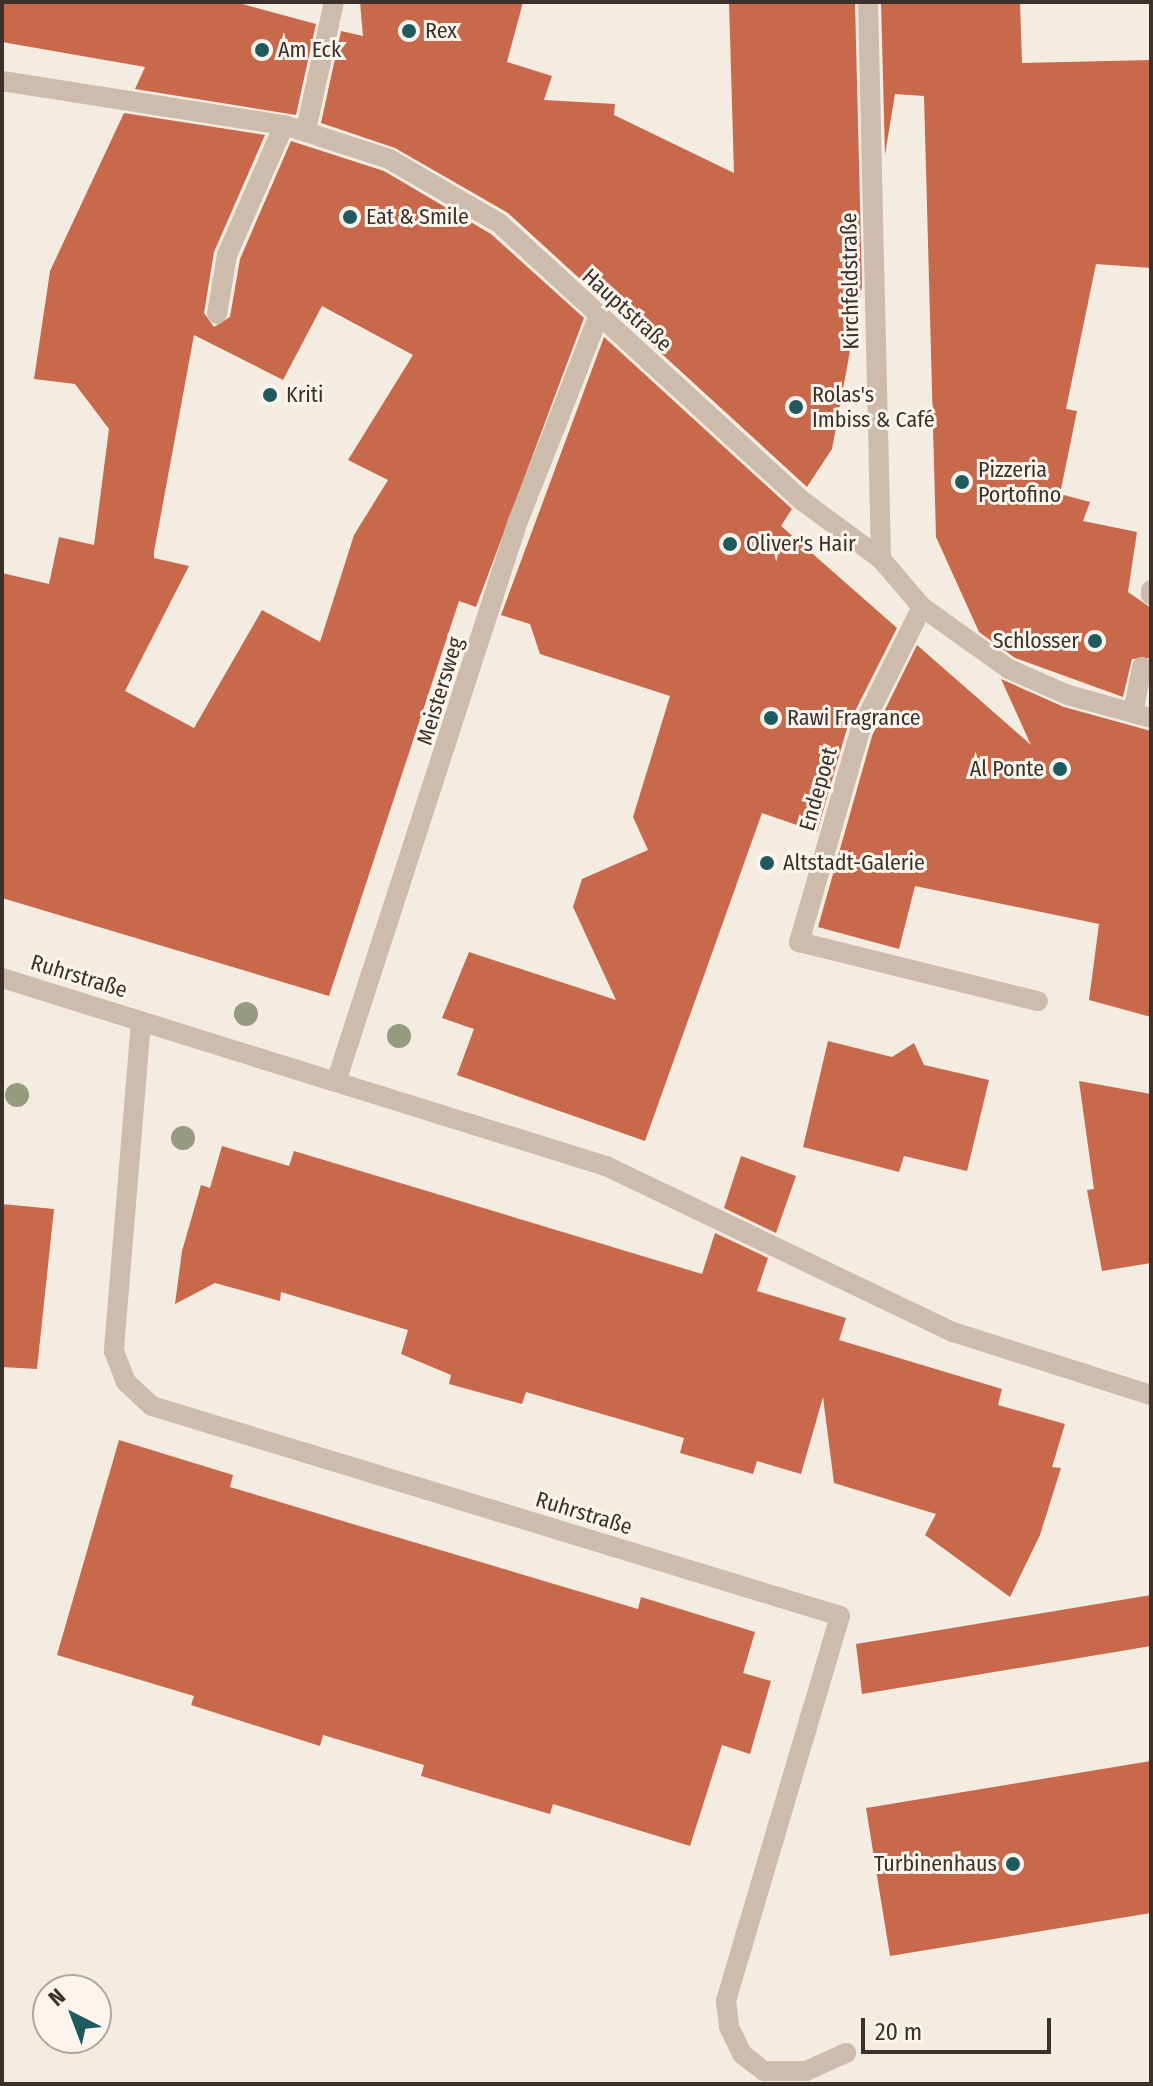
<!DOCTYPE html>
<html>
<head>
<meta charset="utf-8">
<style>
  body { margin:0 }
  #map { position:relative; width:1153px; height:2086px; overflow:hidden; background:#f4ebe1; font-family:"Fira Sans Condensed",sans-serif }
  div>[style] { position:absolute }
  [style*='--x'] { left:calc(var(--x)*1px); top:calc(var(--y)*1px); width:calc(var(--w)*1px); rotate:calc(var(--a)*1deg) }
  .building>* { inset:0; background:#c8694b }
  .service>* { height:20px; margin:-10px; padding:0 10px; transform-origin:10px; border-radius:10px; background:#cdbbac }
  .pedestrian>* { height:20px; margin:-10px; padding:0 10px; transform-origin:10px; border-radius:10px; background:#cdbbac }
  .minor>* { height:20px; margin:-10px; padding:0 10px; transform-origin:10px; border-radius:10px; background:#cdbbac }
  .trees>* { width:24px; height:24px; margin:-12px; border-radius:50%; background:#969b7f }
  .dots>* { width:22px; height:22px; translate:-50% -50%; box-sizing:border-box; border:4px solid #fbf5ee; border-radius:50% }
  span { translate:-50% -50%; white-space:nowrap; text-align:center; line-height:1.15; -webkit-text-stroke:6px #fbf5ee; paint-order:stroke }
  .poi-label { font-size:22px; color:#3b302b }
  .left { translate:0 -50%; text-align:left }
  .right { translate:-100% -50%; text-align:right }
  .street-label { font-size:22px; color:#3b302b }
  .frame { position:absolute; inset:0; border:4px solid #3b302b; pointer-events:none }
  .north { position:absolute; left:32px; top:1974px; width:80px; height:80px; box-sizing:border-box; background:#fbf5ee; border:2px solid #aea6a0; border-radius:50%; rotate:318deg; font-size:22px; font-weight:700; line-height:32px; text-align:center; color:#3b302b }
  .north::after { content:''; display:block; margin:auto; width:28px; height:36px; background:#1f5a5e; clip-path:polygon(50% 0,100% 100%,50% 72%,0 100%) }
  .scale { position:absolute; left:861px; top:2018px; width:190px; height:36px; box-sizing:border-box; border:4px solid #3b302b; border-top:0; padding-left:10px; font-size:24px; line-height:28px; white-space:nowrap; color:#3b302b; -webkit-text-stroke:6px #fbf5ee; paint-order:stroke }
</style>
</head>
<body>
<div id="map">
  <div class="building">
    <div style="clip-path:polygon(2px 2px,235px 2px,316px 24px,296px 115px,135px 89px,145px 67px,2px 42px)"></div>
    <div style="clip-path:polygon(360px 2px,523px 2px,507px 62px,552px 76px,544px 100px,615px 104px,614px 115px,734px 173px,729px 2px,855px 2px,862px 286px,832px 449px,807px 487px,508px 213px,395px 148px,321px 123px,341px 31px,363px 36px)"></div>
    <div style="clip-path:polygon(881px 2px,1020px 2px,1022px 63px,1151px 60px,1151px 268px,1096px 264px,1066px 409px,1077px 411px,1060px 494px,1090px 502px,1083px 521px,1137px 532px,1128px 592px,1151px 608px,1151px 658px,1132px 659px,1123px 697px,1015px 658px,979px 632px,936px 537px,924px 96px,895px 94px,885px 155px)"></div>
    <div style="clip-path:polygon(evenodd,124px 113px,265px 135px,214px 252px,204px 313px,214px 327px,230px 317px,240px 259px,291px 141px,384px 171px,491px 234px,584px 318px,476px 607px,459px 601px,329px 996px,2px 898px,2px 573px,49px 584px,59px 537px,94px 545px,109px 429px,75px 384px,34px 379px,50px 271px,124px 113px,322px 306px,413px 355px,348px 460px,388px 480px,354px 535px,320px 642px,262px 610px,194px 728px,125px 691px,189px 566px,154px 558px,154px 552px,194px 335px,283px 380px,322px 306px)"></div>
    <div style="clip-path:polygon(604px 337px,792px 509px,781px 526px,897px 628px,848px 725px,817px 832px,762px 813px,645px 1141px,457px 1075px,474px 1029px,442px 1018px,469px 952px,616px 1000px,573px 907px,582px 879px,648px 850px,633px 817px,670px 696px,540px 654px,530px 624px,501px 615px)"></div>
    <div style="clip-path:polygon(917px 645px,1031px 745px,1001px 679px,1064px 707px,1151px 731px,1151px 1017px,1089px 1000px,1099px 924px,915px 886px,899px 949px,818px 927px,872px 736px)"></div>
    <div style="clip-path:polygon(828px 1041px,892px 1057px,914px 1043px,924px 1065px,989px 1080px,967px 1171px,904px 1156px,899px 1172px,803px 1147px)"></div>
    <div style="clip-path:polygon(1079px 1081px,1151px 1094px,1151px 1263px,1102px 1271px,1087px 1190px,1094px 1189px)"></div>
    <div style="clip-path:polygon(222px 1146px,289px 1166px,294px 1151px,702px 1274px,715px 1233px,768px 1258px,757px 1291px,846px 1318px,839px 1340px,1002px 1389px,998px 1405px,1065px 1424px,1052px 1467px,1061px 1468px,1040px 1535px,1010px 1597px,925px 1535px,936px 1514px,834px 1483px,823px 1397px,801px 1474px,757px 1461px,753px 1474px,680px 1453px,684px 1438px,633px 1423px,526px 1392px,522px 1404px,449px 1384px,451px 1375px,401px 1354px,408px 1330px,281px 1292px,280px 1301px,215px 1283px,175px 1304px,182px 1251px,201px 1185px,210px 1188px)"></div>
    <div style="clip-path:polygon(741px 1156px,796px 1176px,776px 1233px,724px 1208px)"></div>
    <div style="clip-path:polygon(2px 1204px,54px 1209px,37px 1369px,2px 1367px)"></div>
    <div style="clip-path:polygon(119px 1440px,233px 1475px,230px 1487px,346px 1522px,638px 1609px,641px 1597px,755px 1632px,743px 1673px,771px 1681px,750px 1754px,722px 1745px,690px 1846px,553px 1804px,550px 1814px,495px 1798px,421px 1776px,424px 1765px,323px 1735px,320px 1746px,191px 1705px,194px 1696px,57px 1655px)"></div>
    <div style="clip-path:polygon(1151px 1595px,1151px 1646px,862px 1694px,856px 1644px)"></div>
    <div style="clip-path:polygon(1151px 1761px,1151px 1913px,890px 1956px,866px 1808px)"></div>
  </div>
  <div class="service">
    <div style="--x:217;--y:314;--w:60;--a:-80.4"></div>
    <div style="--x:227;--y:255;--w:142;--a:-66.3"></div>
    <div style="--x:1151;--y:595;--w:5;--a:-90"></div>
    <div style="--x:922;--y:607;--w:139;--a:116.6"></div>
    <div style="--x:860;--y:731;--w:220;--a:106.1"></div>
    <div style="--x:799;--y:942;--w:246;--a:13.9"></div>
    <div style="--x:1133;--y:713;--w:47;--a:-78.9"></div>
    <div style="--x:840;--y:1616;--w:402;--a:106.5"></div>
    <div style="--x:726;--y:2001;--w:26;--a:83"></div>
    <div style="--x:729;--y:2027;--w:30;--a:64"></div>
    <div style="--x:742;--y:2054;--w:28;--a:38"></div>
    <div style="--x:764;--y:2071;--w:42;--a:0"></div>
    <div style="--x:806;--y:2071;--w:44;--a:-24.2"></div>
  </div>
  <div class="pedestrian">
    <div style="--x:2;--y:81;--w:285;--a:8.9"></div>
    <div style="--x:284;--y:125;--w:110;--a:17.9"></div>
    <div style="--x:389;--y:159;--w:127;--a:30.2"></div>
    <div style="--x:499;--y:223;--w:413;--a:42.5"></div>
    <div style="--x:804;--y:502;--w:96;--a:36.5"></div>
    <div style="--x:306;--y:130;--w:131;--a:-77.7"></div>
    <div style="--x:556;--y:425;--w:116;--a:-68.7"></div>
    <div style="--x:336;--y:1082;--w:283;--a:17.3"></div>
    <div style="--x:606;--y:1166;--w:385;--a:25.6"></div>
    <div style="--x:953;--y:1332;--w:208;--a:17.7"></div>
  </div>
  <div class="minor">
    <div style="--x:868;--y:2;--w:557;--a:88.66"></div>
    <div style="--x:881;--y:559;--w:63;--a:49.5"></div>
    <div style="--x:922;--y:607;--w:107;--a:35.5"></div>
    <div style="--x:1009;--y:669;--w:64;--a:23.8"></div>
    <div style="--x:1068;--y:695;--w:86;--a:15.5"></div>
    <div style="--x:2;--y:978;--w:350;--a:17.3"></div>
    <div style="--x:336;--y:1082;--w:590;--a:-72.03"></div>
    <div style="--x:518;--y:521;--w:103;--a:-68.4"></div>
    <div style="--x:141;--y:1021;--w:331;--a:94.7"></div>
    <div style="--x:114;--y:1351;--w:33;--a:69"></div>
    <div style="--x:126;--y:1382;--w:35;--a:43"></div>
    <div style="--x:152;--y:1406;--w:719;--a:16.97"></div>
  </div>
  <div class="trees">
    <div style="left:246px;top:1014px"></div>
    <div style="left:399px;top:1036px"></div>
    <div style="left:17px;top:1095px"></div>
    <div style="left:183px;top:1138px"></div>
  </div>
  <div class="dots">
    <div style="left:409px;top:31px;background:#1f5a5e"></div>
    <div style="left:262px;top:50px;background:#1f5a5e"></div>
    <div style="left:350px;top:217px;background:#1f5a5e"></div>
    <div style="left:270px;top:395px;background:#1f5a5e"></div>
    <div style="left:796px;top:407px;background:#1f5a5e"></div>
    <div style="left:962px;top:482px;background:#1f5a5e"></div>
    <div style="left:730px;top:544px;background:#1f5a5e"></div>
    <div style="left:1095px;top:641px;background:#1f5a5e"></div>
    <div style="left:771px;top:718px;background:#1f5a5e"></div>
    <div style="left:1060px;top:769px;background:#1f5a5e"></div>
    <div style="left:767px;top:863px;background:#1f5a5e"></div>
    <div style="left:1013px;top:1864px;background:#1f5a5e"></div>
  </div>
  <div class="poi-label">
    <span class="left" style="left:425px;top:31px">Rex</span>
    <span class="left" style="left:278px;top:50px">Am Eck</span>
    <span class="left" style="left:366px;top:217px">Eat &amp; Smile</span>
    <span class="left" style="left:812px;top:407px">Rolas's<br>Imbiss &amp; Café</span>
    <span class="left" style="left:286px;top:395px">Kriti</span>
    <span class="left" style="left:978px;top:482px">Pizzeria<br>Portofino</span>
    <span class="left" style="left:746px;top:544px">Oliver's Hair</span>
    <span class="right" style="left:1079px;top:641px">Schlosser</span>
    <span class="left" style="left:787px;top:718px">Rawi Fragrance</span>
    <span class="right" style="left:1044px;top:769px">Al Ponte</span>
    <span class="left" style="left:783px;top:863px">Altstadt-Galerie</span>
    <span class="right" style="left:997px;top:1864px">Turbinenhaus</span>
  </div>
  <div class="street-label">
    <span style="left:850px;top:281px;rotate:-91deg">Kirchfeldstraße</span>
    <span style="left:627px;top:310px;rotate:42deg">Hauptstraße</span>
    <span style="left:440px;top:691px;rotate:-73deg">Meistersweg</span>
    <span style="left:818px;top:789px;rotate:-74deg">Endepoet</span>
    <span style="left:79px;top:976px;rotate:17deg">Ruhrstraße</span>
    <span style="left:584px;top:1513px;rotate:17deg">Ruhrstraße</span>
  </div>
  <div class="frame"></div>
  <div class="north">N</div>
  <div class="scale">20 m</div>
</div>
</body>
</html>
